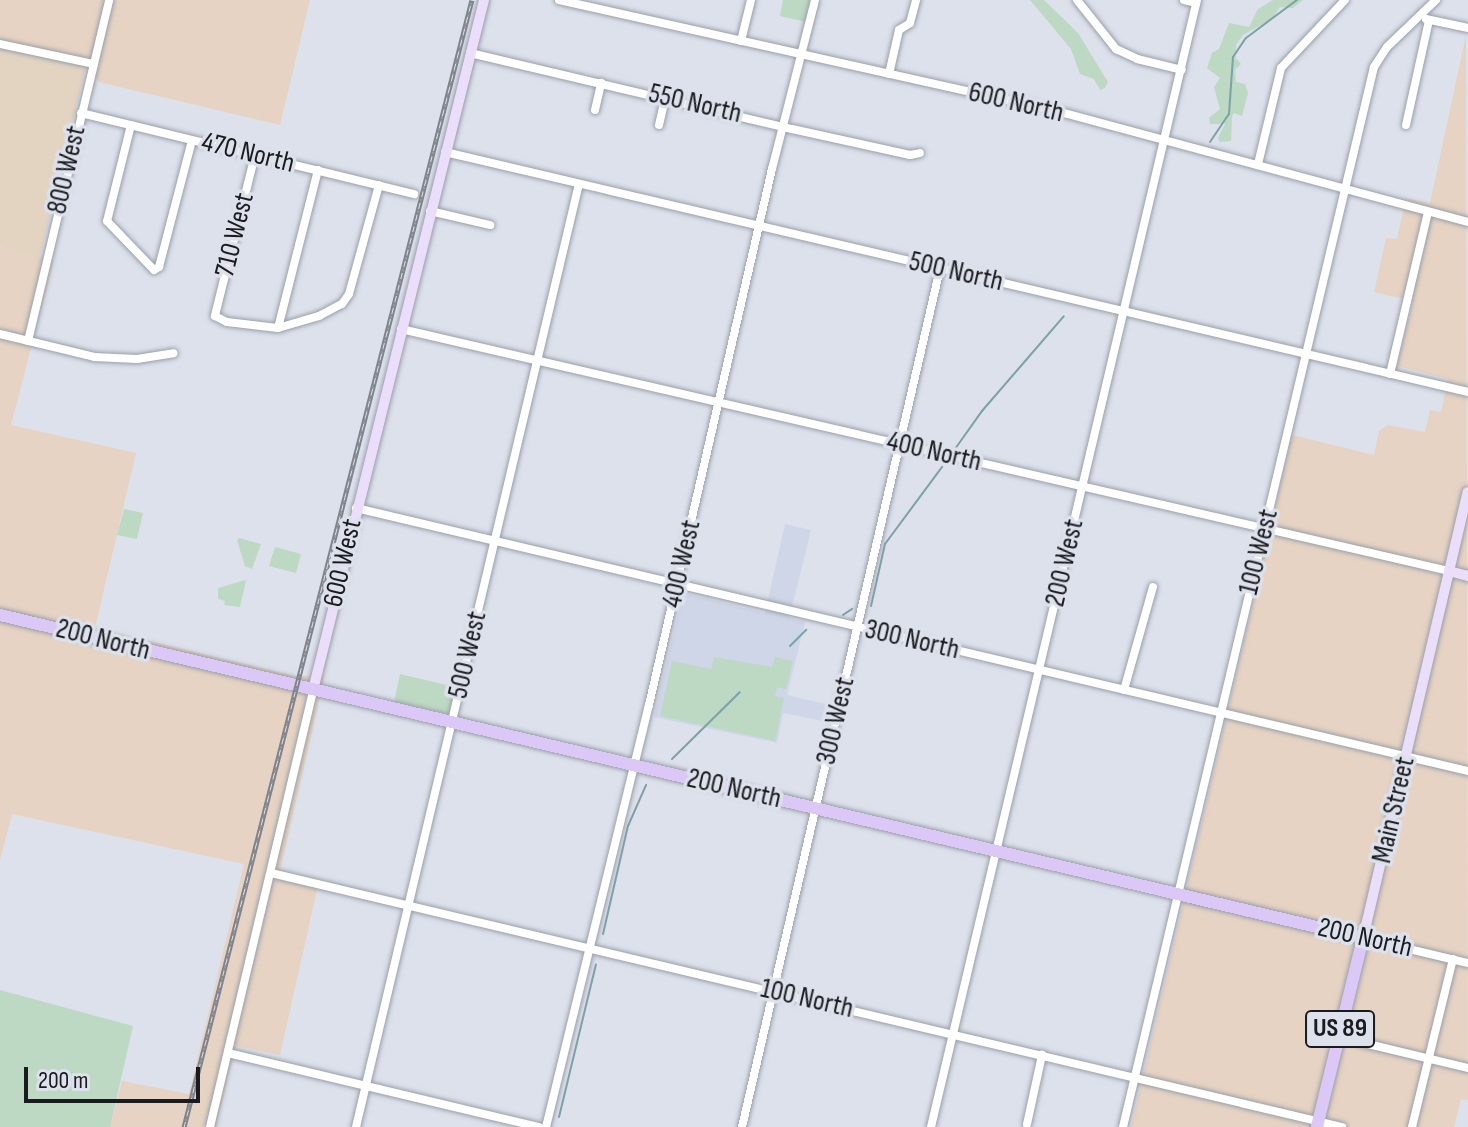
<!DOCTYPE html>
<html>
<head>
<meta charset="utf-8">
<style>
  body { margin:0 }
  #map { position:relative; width:1468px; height:1127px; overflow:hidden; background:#dce1ec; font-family:"Sofia Sans Condensed",sans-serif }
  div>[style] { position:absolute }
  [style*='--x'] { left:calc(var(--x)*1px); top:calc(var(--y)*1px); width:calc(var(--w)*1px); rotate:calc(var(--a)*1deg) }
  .commercial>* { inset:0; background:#e6d3c3 }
  .industrial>* { inset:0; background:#e3d4c2 }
  .built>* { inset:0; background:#cfd6e8 }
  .green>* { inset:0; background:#bdd8c3 }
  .stream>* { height:2px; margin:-1px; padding:0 1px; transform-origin:1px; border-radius:1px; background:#7ba2a7 }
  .roads { filter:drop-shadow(0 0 2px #9a9fa9) drop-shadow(0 0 2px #9a9fa9) }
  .minor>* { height:8px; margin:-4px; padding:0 4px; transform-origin:4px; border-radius:4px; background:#fff }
  .major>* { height:10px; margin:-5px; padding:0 5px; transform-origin:5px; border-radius:5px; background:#eadefa }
  .highway>* { height:12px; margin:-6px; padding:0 6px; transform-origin:6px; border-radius:6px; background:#dcc8f6 }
  .rail>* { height:5px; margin-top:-2.5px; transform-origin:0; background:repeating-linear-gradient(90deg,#dce1ec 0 6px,#80838b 0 12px); box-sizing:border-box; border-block:2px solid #80838b }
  span { translate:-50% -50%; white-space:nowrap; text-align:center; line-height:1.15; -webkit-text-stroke:7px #dce1ec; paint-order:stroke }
  .shield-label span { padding:2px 6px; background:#dce1ec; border:2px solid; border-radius:6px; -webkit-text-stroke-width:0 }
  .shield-label { font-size:26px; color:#1a1b1f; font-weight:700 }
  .street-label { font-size:28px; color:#1a1b1f }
  .scale { position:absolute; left:24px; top:1067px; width:176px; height:36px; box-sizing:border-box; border:4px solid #1a1b1f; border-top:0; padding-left:10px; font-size:24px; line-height:28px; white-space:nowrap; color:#1a1b1f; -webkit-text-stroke:6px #dce1ec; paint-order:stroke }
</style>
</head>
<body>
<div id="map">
  <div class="commercial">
    <div style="clip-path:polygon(0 0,310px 0,280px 125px,99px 82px,86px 66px,0 47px)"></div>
    <div style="clip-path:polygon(1466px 35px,1468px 1100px,1461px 1099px,1454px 1127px,1131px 1127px,1292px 435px,1374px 455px,1379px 431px,1388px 425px,1425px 432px,1430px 410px,1441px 412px,1448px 379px,1397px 366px,1413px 301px,1374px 292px,1386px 238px,1397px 239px,1406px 198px,1430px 203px)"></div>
    <div style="clip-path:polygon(0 247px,54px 260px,11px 425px,136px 453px,95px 628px,296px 676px,325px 676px,280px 871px,319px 881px,280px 1055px,236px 1046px,216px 1127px,110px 1127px,122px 1081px,189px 1094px,244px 864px,12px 814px,0 860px)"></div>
  </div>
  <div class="industrial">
    <div style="clip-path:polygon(0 47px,86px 66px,40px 257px,0 247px)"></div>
  </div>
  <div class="built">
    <div style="clip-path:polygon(785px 524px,811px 530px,789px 618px,805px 622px,787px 695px,830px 705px,827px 722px,783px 713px,777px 743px,654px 717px,683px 593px,765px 613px)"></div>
  </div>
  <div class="green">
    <div style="clip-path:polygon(783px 0,811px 0,806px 22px,780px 16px)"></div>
    <div style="clip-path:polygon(1030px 0,1044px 0,1078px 33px,1108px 82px,1105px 88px,1100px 90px,1094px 79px,1080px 74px,1071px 49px)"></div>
    <div style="clip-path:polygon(1273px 0,1303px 0,1293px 8px,1280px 7px,1272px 19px,1243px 35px,1236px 45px,1236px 58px,1241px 64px,1235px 70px,1236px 82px,1245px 84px,1248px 93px,1242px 116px,1234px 113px,1232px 116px,1231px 141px,1220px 142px,1218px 138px,1225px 124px,1210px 124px,1209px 118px,1220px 109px,1214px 87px,1220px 78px,1207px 68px,1212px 53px,1219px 49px,1229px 23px,1249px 27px,1258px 9px)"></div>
    <div style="clip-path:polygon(124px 509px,143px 513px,137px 539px,117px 535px)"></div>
    <div style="clip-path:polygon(239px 538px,261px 544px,252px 569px,245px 566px,237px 540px)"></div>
    <div style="clip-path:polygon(275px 547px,301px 554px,296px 573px,269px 566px)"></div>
    <div style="clip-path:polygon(246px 580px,240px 607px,224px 605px,225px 601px,218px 599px,218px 588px)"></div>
    <div style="clip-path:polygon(714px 657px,772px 667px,775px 657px,793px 661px,786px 689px,777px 687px,775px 696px,784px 698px,775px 741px,660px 716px,672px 661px,711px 669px)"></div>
    <div style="clip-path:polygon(400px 674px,455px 687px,449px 714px,394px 702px)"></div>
    <div style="clip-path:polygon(0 990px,133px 1026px,110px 1127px,0 1127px)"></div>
  </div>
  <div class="stream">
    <div style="--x:1210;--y:142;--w:34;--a:-56"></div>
    <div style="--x:1229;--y:114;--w:57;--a:-86"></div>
    <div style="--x:1233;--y:57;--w:23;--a:-56"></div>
    <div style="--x:1246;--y:38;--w:64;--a:-36.7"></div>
    <div style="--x:955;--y:449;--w:47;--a:-54.6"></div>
    <div style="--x:982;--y:411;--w:125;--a:-49.2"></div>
    <div style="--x:871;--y:606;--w:64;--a:-77.3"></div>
    <div style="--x:885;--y:544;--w:96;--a:-53.5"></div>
    <div style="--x:843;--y:615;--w:11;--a:-34"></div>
    <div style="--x:790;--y:646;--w:23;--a:-45"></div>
    <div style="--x:672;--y:759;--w:95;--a:-44.6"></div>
    <div style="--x:603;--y:934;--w:111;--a:-77"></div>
    <div style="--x:628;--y:826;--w:45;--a:-66.3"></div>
    <div style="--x:559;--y:1117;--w:157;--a:-76.4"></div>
  </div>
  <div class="roads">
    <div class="minor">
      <div style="--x:559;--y:0;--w:513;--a:12.6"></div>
      <div style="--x:1060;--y:112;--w:423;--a:15.1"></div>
      <div style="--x:1077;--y:0;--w:63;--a:51.5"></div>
      <div style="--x:1116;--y:49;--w:23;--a:25"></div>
      <div style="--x:1137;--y:59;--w:46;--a:13.7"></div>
      <div style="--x:1184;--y:0;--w:12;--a:14"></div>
      <div style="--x:1426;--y:19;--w:43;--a:12.1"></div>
      <div style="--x:741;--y:41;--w:42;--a:-76.3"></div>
      <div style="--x:0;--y:44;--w:96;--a:12"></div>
      <div style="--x:470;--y:53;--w:331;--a:13.3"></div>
      <div style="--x:792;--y:129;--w:121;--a:12.4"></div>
      <div style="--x:910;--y:155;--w:10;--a:-11"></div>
      <div style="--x:889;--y:74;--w:45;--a:-77.2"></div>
      <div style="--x:899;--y:30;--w:13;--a:-32"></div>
      <div style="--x:910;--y:23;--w:24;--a:-75"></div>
      <div style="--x:595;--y:110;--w:28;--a:-77"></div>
      <div style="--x:81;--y:113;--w:343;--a:13.7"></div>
      <div style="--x:131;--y:125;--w:99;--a:104"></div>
      <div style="--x:107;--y:221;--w:68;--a:46.2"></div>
      <div style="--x:154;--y:270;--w:6;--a:-31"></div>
      <div style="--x:159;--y:267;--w:131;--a:-75.4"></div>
      <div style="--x:659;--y:125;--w:28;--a:-77"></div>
      <div style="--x:1406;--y:125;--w:107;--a:-77.6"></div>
      <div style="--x:445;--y:152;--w:1051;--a:13.2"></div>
      <div style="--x:255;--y:155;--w:166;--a:104"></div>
      <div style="--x:215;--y:316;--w:13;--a:27"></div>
      <div style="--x:227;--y:322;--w:51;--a:6.7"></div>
      <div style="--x:278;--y:328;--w:43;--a:-16.3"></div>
      <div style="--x:319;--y:316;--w:26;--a:-28"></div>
      <div style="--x:342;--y:304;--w:12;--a:-55"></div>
      <div style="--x:349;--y:294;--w:113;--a:-74.6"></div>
      <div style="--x:1258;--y:164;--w:99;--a:-76.5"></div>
      <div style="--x:1281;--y:68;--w:93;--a:-46.7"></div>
      <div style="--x:430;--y:211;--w:62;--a:13.1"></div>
      <div style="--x:278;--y:328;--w:163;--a:-75.8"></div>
      <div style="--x:401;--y:329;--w:1076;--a:13"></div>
      <div style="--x:0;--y:334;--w:97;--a:13.7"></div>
      <div style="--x:94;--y:357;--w:43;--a:2.7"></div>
      <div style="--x:137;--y:359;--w:37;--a:-9"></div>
      <div style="--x:28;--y:341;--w:350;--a:-76.6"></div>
      <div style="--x:1390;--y:374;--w:166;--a:-76.8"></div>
      <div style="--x:356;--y:508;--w:1143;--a:13.31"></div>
      <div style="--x:1124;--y:690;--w:107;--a:-74.3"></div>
      <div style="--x:271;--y:873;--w:1101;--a:13.34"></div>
      <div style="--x:1363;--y:938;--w:108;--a:13.4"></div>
      <div style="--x:1339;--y:1037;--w:133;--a:13.5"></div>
      <div style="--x:228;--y:1053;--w:320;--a:13.4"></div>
      <div style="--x:1027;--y:1124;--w:71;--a:-77.7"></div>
      <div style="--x:210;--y:1127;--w:449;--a:-76.7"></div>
      <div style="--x:356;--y:1127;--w:969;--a:-76.7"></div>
      <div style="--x:546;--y:1127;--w:434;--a:-76.3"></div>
      <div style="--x:649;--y:705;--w:550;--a:-77.08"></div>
      <div style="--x:772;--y:169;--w:174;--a:-75.7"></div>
      <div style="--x:742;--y:1127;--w:881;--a:-77.01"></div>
      <div style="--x:931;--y:1127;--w:1158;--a:-76.72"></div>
      <div style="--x:1123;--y:1127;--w:1089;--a:-76.68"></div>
      <div style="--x:1374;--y:67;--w:24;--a:-57"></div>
      <div style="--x:1387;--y:47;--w:68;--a:-43.8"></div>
      <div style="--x:1412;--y:1127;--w:173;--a:-76.3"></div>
    </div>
    <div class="major">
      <div style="--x:1449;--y:571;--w:20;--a:15"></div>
      <div style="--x:313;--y:690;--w:711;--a:-76.08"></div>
      <div style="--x:1363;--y:938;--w:458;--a:-76.8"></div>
    </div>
    <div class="highway">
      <div style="--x:0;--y:615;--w:1401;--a:13.33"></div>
      <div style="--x:1363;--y:938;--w:195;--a:103.7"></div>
    </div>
  </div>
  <div class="rail">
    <div style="--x:184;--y:1127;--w:1163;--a:-75.67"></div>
  </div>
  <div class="shield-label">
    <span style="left:1340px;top:1029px">US 89</span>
  </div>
  <div class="street-label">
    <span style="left:1016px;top:103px;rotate:13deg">600 North</span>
    <span style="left:695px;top:104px;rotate:13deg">550 North</span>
    <span style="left:248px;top:153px;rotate:14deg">470 North</span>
    <span style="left:67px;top:170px;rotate:-77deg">800 West</span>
    <span style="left:235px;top:235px;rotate:-76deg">710 West</span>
    <span style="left:956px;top:272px;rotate:13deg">500 North</span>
    <span style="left:934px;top:452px;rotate:13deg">400 North</span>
    <span style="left:1259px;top:552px;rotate:-76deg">100 West</span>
    <span style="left:343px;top:563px;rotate:-77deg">600 West</span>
    <span style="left:1065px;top:563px;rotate:-77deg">200 West</span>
    <span style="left:682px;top:564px;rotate:-77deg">400 West</span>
    <span style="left:103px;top:640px;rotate:14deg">200 North</span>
    <span style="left:912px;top:640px;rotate:13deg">300 North</span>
    <span style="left:468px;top:655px;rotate:-77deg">500 West</span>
    <span style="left:836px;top:721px;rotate:-77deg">300 West</span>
    <span style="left:734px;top:789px;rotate:13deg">200 North</span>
    <span style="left:1394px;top:810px;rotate:-77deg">Main Street</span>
    <span style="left:1365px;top:938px;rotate:13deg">200 North</span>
    <span style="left:807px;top:999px;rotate:13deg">100 North</span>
  </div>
  <div class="scale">200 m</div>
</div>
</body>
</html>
